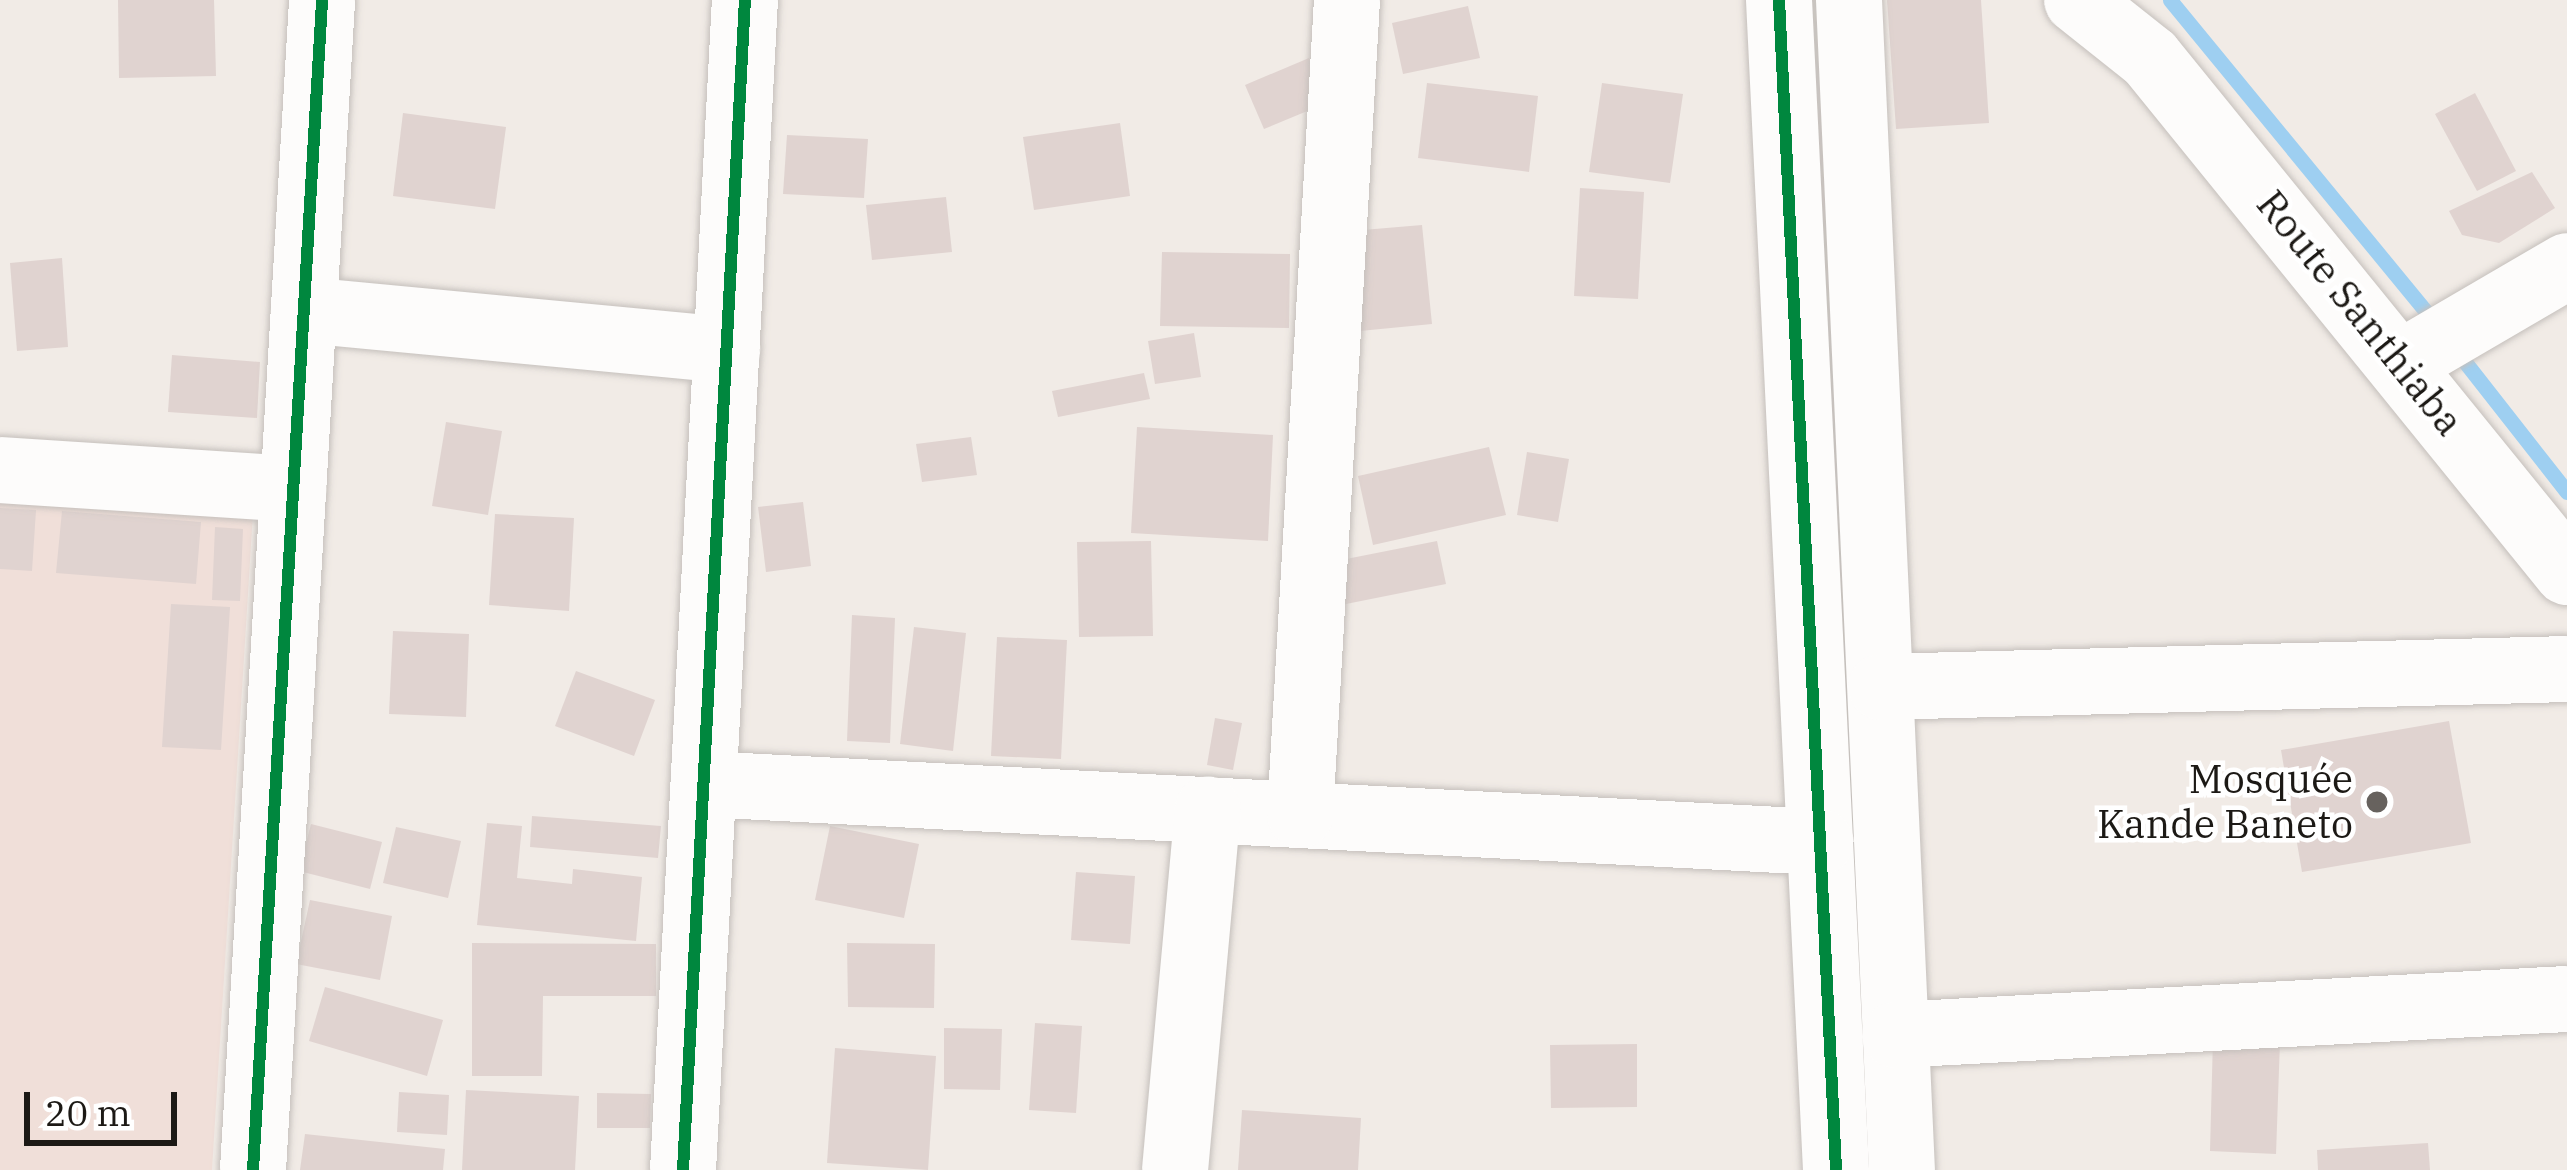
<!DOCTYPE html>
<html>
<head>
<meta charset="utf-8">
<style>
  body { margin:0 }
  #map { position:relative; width:2567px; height:1170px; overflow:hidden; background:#f1ebe6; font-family:"IBM Plex Serif",serif }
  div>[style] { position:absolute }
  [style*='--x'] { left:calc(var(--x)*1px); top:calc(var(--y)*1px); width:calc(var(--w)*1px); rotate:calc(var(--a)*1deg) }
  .education>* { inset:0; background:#f0dfd9 }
  .stream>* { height:15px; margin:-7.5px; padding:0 7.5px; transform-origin:7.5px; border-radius:7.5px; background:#9ecff1 }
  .building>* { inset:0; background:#e0d3d0 }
  .roads { filter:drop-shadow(0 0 3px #c5c0bc) drop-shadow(0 0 3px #c5c0bc) }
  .minor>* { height:66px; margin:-33px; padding:0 33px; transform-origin:33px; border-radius:33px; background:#fdfcfb }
  .cycleway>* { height:12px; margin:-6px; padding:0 6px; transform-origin:6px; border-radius:6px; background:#00873e }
  .dots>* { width:33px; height:33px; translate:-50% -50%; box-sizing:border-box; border:6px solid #fff; border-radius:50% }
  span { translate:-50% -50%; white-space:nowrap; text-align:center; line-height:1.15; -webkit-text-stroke:9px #fff; paint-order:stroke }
  .street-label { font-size:39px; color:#1c1915 }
  .poi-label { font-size:39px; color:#1c1915 }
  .right { translate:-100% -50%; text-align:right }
  .scale { position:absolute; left:24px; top:1092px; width:153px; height:54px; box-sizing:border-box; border:6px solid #1c1915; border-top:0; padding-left:15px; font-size:36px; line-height:42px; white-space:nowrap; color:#1c1915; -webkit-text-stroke:9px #fff; paint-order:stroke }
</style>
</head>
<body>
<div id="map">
  <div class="education">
    <div style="clip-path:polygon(0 496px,253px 513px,212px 1170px,0 1170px)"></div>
  </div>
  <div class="stream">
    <div style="--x:2170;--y:0;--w:419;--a:50.6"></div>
    <div style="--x:2454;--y:348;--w:183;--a:51.9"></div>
  </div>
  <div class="building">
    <div style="clip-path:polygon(118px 0,214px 0,216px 76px,119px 78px)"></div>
    <div style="clip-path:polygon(1887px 0,1981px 0,1989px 123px,1896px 129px)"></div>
    <div style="clip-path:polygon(1468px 6px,1480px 58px,1403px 74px,1392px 23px)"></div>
    <div style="clip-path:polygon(1309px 58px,1329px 102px,1264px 129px,1245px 85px)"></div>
    <div style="clip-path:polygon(1427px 83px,1538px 96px,1529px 172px,1418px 158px)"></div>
    <div style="clip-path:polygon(1602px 83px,1683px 94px,1670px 183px,1589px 172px)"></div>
    <div style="clip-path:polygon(2475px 93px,2516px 171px,2477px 191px,2435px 114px)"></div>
    <div style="clip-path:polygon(403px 113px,506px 127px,495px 209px,393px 196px)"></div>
    <div style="clip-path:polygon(1120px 123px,1130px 196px,1034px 210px,1023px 137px)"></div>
    <div style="clip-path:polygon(787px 135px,868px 139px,864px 198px,783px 194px)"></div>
    <div style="clip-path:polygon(2532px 172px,2555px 208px,2499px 243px,2462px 235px,2449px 211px)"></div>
    <div style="clip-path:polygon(1580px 188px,1644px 192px,1638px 299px,1574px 296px)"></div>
    <div style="clip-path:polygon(946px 197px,952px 252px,872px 260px,866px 205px)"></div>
    <div style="clip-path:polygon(1422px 225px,1432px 324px,1360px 331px,1351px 231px)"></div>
    <div style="clip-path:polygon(1162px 252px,1290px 254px,1289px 328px,1160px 326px)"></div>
    <div style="clip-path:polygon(62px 258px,68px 347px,17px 351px,10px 263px)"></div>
    <div style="clip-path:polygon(1194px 333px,1201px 377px,1155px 384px,1148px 341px)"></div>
    <div style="clip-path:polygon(172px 355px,260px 362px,257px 418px,168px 412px)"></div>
    <div style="clip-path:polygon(1144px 373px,1150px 399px,1058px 417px,1052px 391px)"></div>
    <div style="clip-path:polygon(446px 422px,502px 431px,488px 515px,432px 506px)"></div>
    <div style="clip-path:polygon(1137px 427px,1273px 435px,1268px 541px,1131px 533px)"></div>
    <div style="clip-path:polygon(971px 437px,977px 475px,922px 482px,916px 444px)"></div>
    <div style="clip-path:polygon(1489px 447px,1506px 515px,1373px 545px,1358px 476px)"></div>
    <div style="clip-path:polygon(1527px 452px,1569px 459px,1558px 522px,1517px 515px)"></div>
    <div style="clip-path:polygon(803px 502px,811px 566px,766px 572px,758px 507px)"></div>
    <div style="clip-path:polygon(0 508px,36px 510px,32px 571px,0 569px)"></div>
    <div style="clip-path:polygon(62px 511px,201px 522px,196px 584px,56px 573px)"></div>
    <div style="clip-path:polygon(495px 514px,574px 518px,569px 611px,489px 605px)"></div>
    <div style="clip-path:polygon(215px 527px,243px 529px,240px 601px,212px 600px)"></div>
    <div style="clip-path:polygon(1151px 541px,1153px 636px,1079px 637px,1077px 542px)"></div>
    <div style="clip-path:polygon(1437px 541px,1446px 584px,1336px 606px,1326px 563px)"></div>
    <div style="clip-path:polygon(171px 604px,230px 607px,221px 750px,162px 747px)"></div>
    <div style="clip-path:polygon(852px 615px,895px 618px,890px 743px,847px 741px)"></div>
    <div style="clip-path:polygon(914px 627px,966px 633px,953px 751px,900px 744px)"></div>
    <div style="clip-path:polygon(393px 631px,469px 634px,466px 717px,389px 714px)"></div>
    <div style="clip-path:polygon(997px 637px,1067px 640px,1061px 759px,991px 756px)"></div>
    <div style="clip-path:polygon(576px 671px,655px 700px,634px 756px,555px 726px)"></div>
    <div style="clip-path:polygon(1215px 718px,1242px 723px,1233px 770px,1207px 765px)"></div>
    <div style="clip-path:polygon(2449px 721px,2471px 843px,2302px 872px,2281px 750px)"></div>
    <div style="clip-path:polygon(532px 816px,661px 826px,658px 858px,530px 847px)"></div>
    <div style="clip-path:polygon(487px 823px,522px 826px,517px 878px,572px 884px,573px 869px,642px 877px,636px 941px,477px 925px)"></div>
    <div style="clip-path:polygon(311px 824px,382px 842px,370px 889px,299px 871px)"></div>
    <div style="clip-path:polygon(830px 826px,919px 844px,904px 918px,815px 900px)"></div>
    <div style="clip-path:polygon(396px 827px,461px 841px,448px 898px,383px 883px)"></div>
    <div style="clip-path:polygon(1076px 872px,1135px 876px,1130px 944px,1071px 940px)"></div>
    <div style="clip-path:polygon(310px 900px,392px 916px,380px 980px,296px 964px)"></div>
    <div style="clip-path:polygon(472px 943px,656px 944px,656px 996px,543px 996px,542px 1076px,472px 1076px)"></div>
    <div style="clip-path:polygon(847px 943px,935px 944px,934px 1008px,848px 1007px)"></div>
    <div style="clip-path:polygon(325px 987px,443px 1020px,427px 1076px,309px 1041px)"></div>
    <div style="clip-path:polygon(1035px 1023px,1082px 1026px,1076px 1113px,1029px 1110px)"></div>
    <div style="clip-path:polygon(944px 1028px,1002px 1029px,1000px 1090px,944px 1089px)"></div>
    <div style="clip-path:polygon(2213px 1038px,2280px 1041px,2276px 1154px,2210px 1151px)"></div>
    <div style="clip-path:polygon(1637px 1044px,1637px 1107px,1551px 1108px,1550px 1045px)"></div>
    <div style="clip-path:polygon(835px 1048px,936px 1056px,928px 1170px,827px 1163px)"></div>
    <div style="clip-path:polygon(466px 1090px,579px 1096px,575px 1170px,462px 1170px)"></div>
    <div style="clip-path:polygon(399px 1092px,449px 1095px,447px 1135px,397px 1132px)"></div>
    <div style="clip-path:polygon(597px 1093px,651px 1094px,650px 1128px,597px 1128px)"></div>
    <div style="clip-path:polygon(1242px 1110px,1361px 1118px,1358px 1170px,1238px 1170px)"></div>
    <div style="clip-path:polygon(305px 1134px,445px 1149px,443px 1170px,300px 1170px)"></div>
    <div style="clip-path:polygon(2428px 1143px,2430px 1170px,2318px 1170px,2317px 1150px)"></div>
  </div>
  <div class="roads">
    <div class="minor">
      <div style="--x:1779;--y:0;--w:1171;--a:87.21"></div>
      <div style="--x:1849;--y:0;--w:1171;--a:87.41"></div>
      <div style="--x:2077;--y:0;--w:93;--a:38.5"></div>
      <div style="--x:2150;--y:58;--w:662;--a:50.95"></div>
      <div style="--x:304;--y:310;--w:425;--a:5.4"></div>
      <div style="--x:2403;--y:362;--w:190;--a:-30.3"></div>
      <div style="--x:0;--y:470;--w:294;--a:3.7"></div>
      <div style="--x:1881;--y:687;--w:686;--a:-1.5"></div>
      <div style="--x:704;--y:784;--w:1118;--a:2.98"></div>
      <div style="--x:1300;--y:815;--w:816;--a:-86.7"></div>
      <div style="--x:1895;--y:1035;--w:673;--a:-3.07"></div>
      <div style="--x:253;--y:1170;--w:1172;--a:-86.62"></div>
      <div style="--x:683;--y:1170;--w:1172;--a:-86.97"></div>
      <div style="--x:1175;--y:1170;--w:362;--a:-84.8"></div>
    </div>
  </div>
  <div class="cycleway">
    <div style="--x:1779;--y:0;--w:1171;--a:87.21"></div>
    <div style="--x:253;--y:1170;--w:1172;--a:-86.62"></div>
    <div style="--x:683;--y:1170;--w:1172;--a:-86.97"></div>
  </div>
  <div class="dots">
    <div style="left:2377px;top:802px;background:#67625e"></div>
  </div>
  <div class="street-label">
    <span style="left:2360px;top:313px;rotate:51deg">Route Santhiaba</span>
  </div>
  <div class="poi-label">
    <span class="right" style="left:2353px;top:802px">Mosquée<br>Kande Baneto</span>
  </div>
  <div class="scale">20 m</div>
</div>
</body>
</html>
